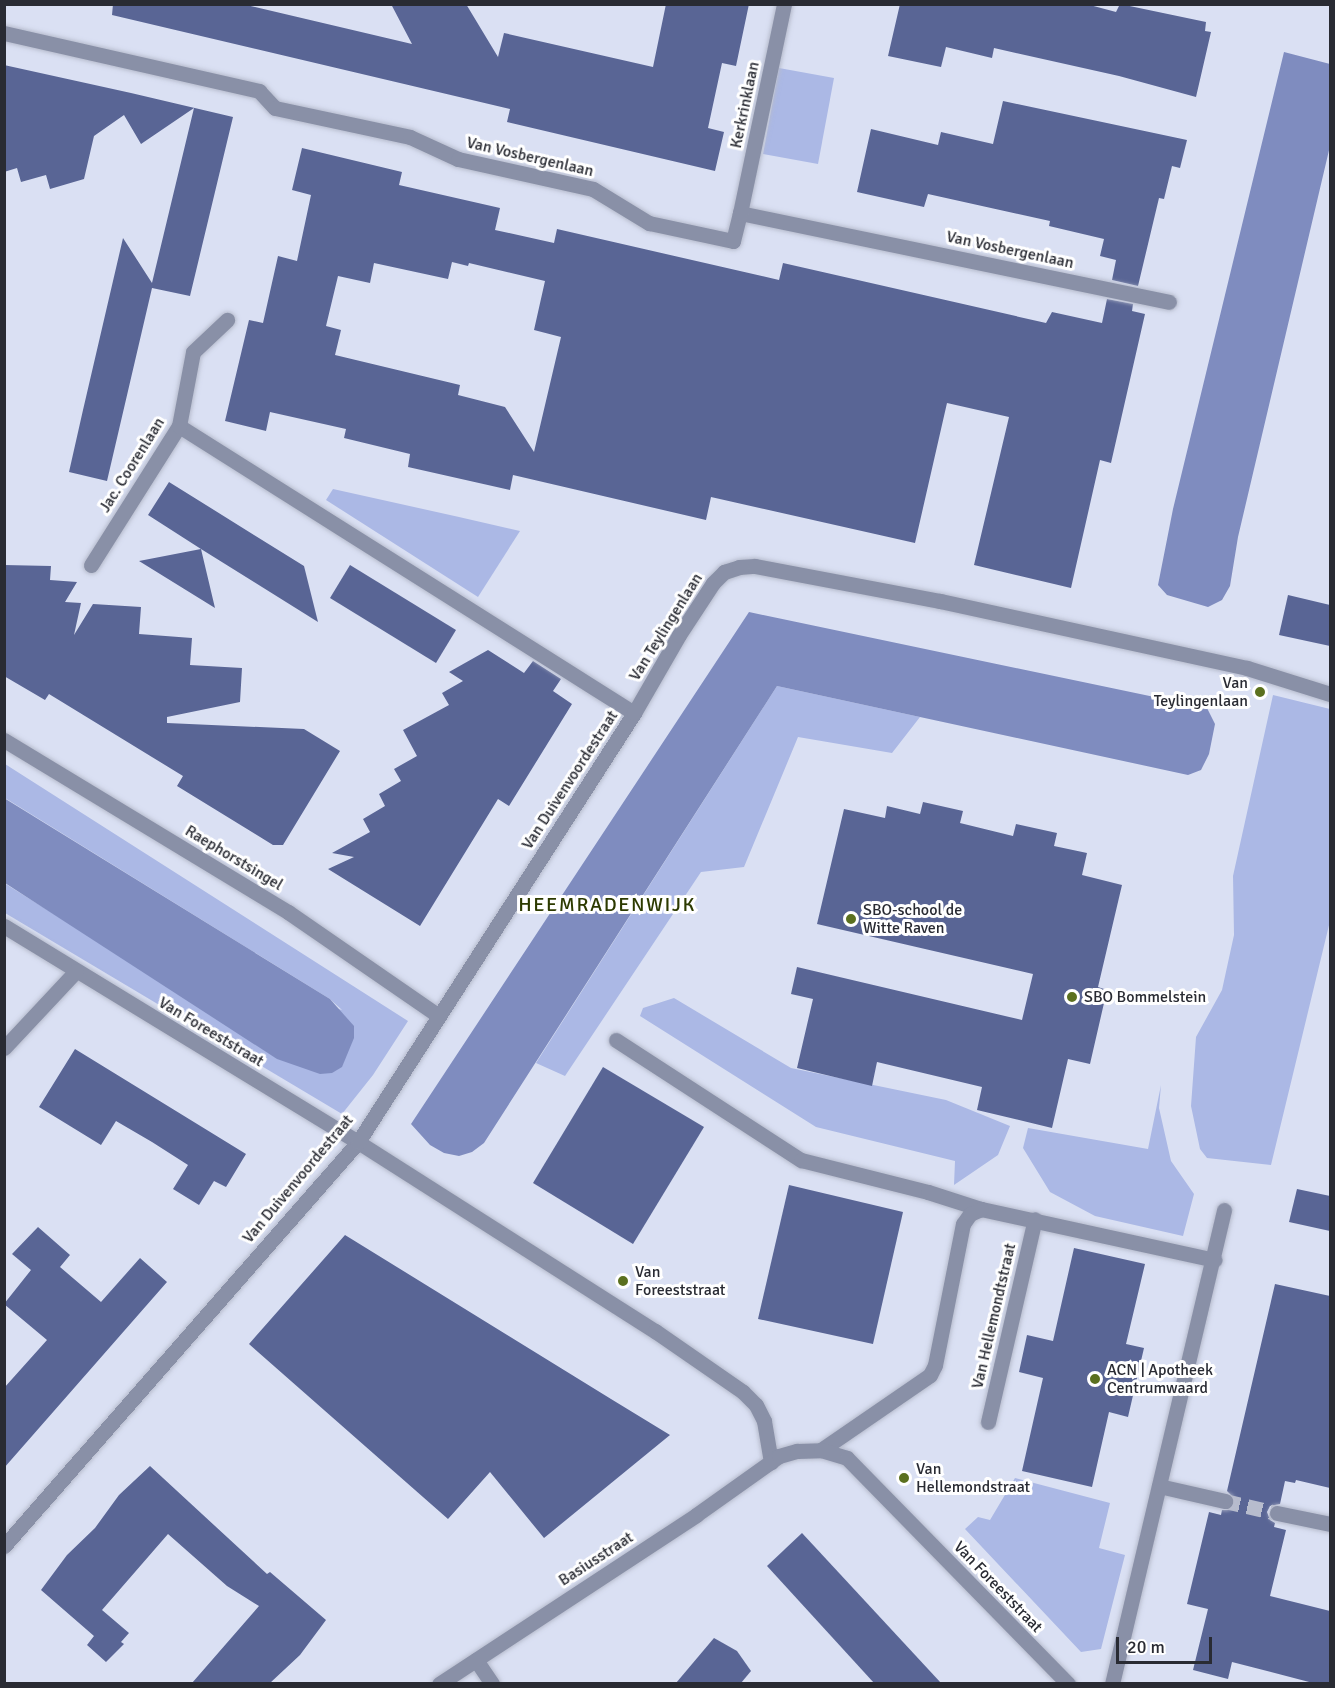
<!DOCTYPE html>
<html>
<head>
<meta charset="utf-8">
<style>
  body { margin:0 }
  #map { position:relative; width:1335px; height:1688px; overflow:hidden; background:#dae0f3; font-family:Signika,sans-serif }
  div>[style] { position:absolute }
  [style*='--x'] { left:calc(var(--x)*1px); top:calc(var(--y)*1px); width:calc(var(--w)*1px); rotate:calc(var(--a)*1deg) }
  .green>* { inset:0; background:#abb8e5 }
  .water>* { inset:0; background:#7f8cbf }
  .building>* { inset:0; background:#596595 }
  .minor-tunnel>* { height:15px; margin-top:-7.5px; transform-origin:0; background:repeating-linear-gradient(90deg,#b7bccd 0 15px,transparent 0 23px) }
  .roads { filter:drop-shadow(0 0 2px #b7bccd) drop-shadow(0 0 2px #b7bccd) }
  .minor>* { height:15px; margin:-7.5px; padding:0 7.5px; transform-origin:7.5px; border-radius:7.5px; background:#8990a7 }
  .dots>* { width:16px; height:16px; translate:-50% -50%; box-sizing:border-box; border:3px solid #fff; border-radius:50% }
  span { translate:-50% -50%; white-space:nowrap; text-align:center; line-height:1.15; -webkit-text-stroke:6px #fff; paint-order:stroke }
  .street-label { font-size:16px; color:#292b33 }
  .poi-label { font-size:16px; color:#292b33 }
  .right { translate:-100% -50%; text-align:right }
  .left { translate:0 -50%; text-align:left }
  .quarter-label { font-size:20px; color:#2c3a00; letter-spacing:1.5px }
  .frame { position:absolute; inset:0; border:6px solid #292b33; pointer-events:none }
  .scale { position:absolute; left:1116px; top:1637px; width:96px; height:27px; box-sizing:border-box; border:3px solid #292b33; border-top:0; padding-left:8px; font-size:18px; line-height:21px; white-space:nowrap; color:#292b33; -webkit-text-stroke:4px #fff; paint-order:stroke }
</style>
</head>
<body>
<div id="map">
  <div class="green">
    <div style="clip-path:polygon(779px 68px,834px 78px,818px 164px,763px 154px)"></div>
    <div style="clip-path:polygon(333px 489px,459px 517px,520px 531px,478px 597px,326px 500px)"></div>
    <div style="clip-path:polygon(777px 686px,920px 717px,892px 753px,798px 737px,744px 867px,701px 872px,565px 1076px,536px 1063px)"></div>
    <div style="clip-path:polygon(1273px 695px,1330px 709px,1330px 921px,1271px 1165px,1207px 1158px,1200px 1149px,1191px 1106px,1196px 1037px,1222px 990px,1234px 935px,1233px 876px)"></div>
    <div style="clip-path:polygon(5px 764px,408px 1021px,373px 1075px,342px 1114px,5px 913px,4px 883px,62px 919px,342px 1010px,330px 999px,5px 798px)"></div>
    <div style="clip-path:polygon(674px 998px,791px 1068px,946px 1100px,1010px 1126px,998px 1155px,954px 1185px,955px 1161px,816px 1127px,640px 1016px,643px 1008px)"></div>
    <div style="clip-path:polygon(1161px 1085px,1159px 1108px,1171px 1161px,1194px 1194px,1183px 1236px,1095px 1216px,1050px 1192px,1023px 1148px,1028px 1128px,1148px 1149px)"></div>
    <div style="clip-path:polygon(1015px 1478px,1110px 1503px,1099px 1548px,1125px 1555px,1101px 1649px,1081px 1652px,965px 1529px,978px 1517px,990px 1520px)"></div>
  </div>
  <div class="water">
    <div style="clip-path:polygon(1284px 52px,1330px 64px,1330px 146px,1238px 537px,1230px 586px,1222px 600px,1208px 607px,1167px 595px,1158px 585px,1173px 509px)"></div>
    <div style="clip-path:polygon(749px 612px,1207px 708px,1215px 724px,1209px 754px,1201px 770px,1188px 775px,777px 686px,484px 1143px,472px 1152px,459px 1156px,444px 1153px,430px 1145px,411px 1124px)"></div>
    <div style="clip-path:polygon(4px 798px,330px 999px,354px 1026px,354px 1038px,342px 1067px,332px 1073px,320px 1074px,277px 1059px,5px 883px)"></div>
  </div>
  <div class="building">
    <div style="clip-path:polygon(113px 4px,242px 4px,412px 44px,391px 4px,466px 4px,498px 57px,504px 33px,653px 67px,666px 4px,749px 4px,736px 66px,722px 63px,708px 128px,724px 132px,715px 171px,507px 122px,510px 109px,112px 15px)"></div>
    <div style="clip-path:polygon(900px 4px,1086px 4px,1116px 12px,1120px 4px,1206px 22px,1205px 31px,1211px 32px,1196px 97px,1119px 76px,994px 48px,992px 58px,946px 47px,941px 67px,888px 56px)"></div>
    <div style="clip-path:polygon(4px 65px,131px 93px,233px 117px,190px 296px,152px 288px,107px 481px,69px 472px,83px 410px,123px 238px,152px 283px,194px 108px,141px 144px,124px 115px,94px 136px,84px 179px,50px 189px,46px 175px,21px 182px,17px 168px,4px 172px)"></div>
    <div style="clip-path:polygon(1003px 101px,1187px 140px,1180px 168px,1172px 166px,1164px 199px,1159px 198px,1138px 286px,1112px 280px,1116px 260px,1100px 256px,1104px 239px,1049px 226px,1050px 221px,928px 194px,924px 207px,857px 192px,871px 129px,938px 145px,941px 132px,993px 144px)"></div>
    <div style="clip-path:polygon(evenodd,302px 148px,402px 172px,399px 185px,500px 208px,495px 230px,554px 243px,557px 229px,779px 280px,783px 263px,1046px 323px,1052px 312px,1102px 323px,1107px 299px,1133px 304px,1132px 311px,1145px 314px,1111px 463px,1100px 460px,1071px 588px,974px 565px,1009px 417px,947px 403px,915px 543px,711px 497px,706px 520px,513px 475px,510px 490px,408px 467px,410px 454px,344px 438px,346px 429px,270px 412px,266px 431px,225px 421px,249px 320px,263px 323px,278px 256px,297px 261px,311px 195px,292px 190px,302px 148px,452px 262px,468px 266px,469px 263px,545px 281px,534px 330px,561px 337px,534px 452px,505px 407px,458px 395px,460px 385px,335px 355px,341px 330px,326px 326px,338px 276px,370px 283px,374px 263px,448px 279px,452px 262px)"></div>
    <div style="clip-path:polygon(169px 482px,304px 566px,318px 622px,201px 549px,215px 608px,139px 561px,201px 549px,148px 515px)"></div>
    <div style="clip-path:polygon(4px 565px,51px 566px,50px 580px,77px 582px,65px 602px,81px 603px,74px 635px,93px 604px,141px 607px,139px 634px,192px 638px,190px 665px,242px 668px,240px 702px,167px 717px,167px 723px,304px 729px,340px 751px,283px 845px,273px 845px,177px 786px,183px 776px,49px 694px,45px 700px,4px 676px)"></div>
    <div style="clip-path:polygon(350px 565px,456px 630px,436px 663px,330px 598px)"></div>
    <div style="clip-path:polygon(1288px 595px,1330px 605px,1330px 646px,1279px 635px)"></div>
    <div style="clip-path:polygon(488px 650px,524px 673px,533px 661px,561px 679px,553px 691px,572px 704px,509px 806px,498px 799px,420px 926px,328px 869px,354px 857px,332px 853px,370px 832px,363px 819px,385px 806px,379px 794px,401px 781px,394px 769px,417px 756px,403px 730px,449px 705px,442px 693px,463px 681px,449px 672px)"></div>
    <div style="clip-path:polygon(923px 802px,963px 811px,960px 823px,1013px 836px,1016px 824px,1057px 833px,1054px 846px,1087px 853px,1082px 875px,1122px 885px,1098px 987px,1107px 990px,1090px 1064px,1068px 1059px,1052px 1128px,977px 1110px,982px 1087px,877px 1062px,872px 1086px,797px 1068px,813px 999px,791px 994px,797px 967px,1022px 1020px,1033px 974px,817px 924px,844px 809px,885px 818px,887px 806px,920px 814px)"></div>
    <div style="clip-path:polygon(75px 1049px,246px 1154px,226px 1187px,214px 1181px,199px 1205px,173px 1189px,188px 1165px,152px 1142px,116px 1121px,101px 1145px,39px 1107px)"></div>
    <div style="clip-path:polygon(603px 1067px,704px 1127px,633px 1244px,533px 1183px)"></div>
    <div style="clip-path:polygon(789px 1185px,903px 1212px,873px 1344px,758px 1319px)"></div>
    <div style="clip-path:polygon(1297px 1189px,1330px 1196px,1330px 1231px,1289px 1222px)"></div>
    <div style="clip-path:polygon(38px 1227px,70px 1255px,60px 1267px,101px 1302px,140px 1258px,167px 1282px,4px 1468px,4px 1388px,47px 1340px,4px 1304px,31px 1270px,12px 1254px)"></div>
    <div style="clip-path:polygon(345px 1235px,611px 1399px,670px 1435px,544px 1538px,490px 1472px,448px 1519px,249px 1344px)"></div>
    <div style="clip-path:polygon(1074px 1248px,1145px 1264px,1126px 1344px,1144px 1348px,1128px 1417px,1109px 1412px,1092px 1487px,1022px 1471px,1043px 1378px,1019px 1372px,1027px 1335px,1053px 1341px)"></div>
    <div style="clip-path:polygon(1275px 1284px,1330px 1296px,1330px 1488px,1296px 1480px,1295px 1483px,1285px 1481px,1280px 1504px,1270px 1506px,1267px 1512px,1270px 1520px,1275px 1523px,1274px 1527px,1286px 1530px,1270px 1596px,1330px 1611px,1330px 1683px,1313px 1683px,1232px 1662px,1228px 1679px,1193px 1670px,1208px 1609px,1187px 1604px,1209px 1512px,1221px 1515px,1222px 1510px,1228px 1510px,1234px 1504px,1234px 1498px,1227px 1491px)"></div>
    <div style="clip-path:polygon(150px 1466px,267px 1574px,270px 1572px,326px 1620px,300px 1655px,270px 1683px,192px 1683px,259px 1606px,227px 1586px,168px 1534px,102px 1610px,129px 1633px,121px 1642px,124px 1644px,106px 1662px,87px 1645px,94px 1636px,41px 1590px,67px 1555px,95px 1528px,119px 1495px)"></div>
    <div style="clip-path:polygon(802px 1533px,941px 1683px,874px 1683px,767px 1566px)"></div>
    <div style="clip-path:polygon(714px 1638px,737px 1651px,751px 1671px,741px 1683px,676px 1683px)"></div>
  </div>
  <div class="minor-tunnel">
    <div style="--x:1225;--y:1501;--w:53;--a:13"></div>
  </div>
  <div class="roads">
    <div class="minor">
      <div style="--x:4;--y:33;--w:262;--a:12.8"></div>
      <div style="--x:259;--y:91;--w:23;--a:47"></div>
      <div style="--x:275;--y:108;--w:138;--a:12.1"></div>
      <div style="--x:410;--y:137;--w:53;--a:24.6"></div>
      <div style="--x:458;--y:159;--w:138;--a:12.5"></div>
      <div style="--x:593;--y:189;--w:66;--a:31.3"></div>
      <div style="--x:649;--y:223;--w:86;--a:12.1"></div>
      <div style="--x:733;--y:241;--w:29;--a:-76"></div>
      <div style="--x:740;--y:213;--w:438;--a:11.7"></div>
      <div style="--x:740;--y:213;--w:214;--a:-78.1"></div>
      <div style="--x:179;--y:426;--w:538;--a:32.24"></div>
      <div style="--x:91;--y:565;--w:165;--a:-57.7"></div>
      <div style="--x:179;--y:426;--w:75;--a:-79.3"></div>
      <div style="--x:193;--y:352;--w:47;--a:-43.3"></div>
      <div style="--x:4;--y:740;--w:332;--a:31.2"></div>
      <div style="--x:288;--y:912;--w:183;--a:34.6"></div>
      <div style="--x:4;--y:926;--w:415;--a:31.4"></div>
      <div style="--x:358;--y:1142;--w:352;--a:32.5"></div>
      <div style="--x:655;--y:1331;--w:107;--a:34.7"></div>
      <div style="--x:743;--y:1392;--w:18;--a:45"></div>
      <div style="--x:756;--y:1405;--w:18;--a:63"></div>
      <div style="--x:764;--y:1421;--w:42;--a:80.3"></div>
      <div style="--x:616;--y:1040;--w:221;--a:33"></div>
      <div style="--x:801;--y:1160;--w:131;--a:14.1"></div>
      <div style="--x:928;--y:1192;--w:56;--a:17.8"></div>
      <div style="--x:981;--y:1209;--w:239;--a:12.3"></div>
      <div style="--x:4;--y:1048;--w:105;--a:-46.9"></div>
      <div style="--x:988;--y:1422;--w:208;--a:-77"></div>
      <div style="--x:821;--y:1450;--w:132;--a:-34.5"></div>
      <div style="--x:930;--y:1375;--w:11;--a:-63"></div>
      <div style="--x:935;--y:1365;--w:144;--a:-78.8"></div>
      <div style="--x:963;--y:1224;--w:12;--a:-55"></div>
      <div style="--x:970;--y:1214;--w:12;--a:-24"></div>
      <div style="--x:1159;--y:1486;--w:68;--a:12.8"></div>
      <div style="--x:1277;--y:1513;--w:54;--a:11.7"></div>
      <div style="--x:4;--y:1546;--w:537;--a:-48.77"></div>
      <div style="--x:358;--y:1142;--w:510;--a:-57.24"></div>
      <div style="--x:634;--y:713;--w:90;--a:-60"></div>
      <div style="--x:679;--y:635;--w:62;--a:-56.8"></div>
      <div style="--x:713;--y:583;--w:16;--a:-45"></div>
      <div style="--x:724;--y:572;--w:16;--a:-18"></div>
      <div style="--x:739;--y:567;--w:16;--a:-4"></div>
      <div style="--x:755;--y:566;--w:188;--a:10.7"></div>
      <div style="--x:940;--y:601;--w:314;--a:12.3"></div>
      <div style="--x:1247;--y:668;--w:87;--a:17.4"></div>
      <div style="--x:476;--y:1660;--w:29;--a:56"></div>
      <div style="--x:439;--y:1684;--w:308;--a:-33.3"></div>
      <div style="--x:696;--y:1515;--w:102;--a:-35.4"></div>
      <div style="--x:779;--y:1456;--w:19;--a:-16"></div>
      <div style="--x:797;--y:1451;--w:24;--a:-2"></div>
      <div style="--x:821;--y:1450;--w:27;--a:17"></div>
      <div style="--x:847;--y:1458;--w:316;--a:45.6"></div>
      <div style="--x:1112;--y:1684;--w:487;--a:-76.7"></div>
    </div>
  </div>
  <div class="dots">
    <div style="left:1260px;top:692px;background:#5b701f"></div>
    <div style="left:851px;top:919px;background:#5b701f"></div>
    <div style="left:1072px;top:997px;background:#5b701f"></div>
    <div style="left:623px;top:1281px;background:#5b701f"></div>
    <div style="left:1095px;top:1379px;background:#5b701f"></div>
    <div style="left:904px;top:1478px;background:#5b701f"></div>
  </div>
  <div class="street-label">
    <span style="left:745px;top:105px;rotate:-78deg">Kerkrinklaan</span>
    <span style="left:530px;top:157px;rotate:13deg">Van Vosbergenlaan</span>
    <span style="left:1010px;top:250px;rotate:12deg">Van Vosbergenlaan</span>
    <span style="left:132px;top:465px;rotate:-58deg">Jac. Coorenlaan</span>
    <span style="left:666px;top:627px;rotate:-58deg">Van Teylingenlaan</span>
    <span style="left:570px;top:780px;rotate:-57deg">Van Duivenvoordestraat</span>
    <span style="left:234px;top:858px;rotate:31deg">Raephorstsingel</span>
    <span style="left:211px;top:1032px;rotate:31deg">Van Foreeststraat</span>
    <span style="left:298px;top:1179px;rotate:-50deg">Van Duivenvoordestraat</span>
    <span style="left:994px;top:1316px;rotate:-77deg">Van Hellemondtstraat</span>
    <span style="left:596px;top:1559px;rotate:-33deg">Basiusstraat</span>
    <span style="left:998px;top:1587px;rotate:46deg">Van Foreeststraat</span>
  </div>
  <div class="poi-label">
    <span class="right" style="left:1248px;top:692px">Van<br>Teylingenlaan</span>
    <span class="left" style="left:863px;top:919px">SBO-school de<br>Witte Raven</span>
    <span class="left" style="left:1084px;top:997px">SBO Bommelstein</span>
    <span class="left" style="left:635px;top:1281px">Van<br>Foreeststraat</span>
    <span class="left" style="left:1107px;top:1379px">ACN | Apotheek<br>Centrumwaard</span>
    <span class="left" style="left:916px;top:1478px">Van<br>Hellemondstraat</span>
  </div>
  <div class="quarter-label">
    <span style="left:607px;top:904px">HEEMRADENWIJK</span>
  </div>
  <div class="frame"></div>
  <div class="scale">20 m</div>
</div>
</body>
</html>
